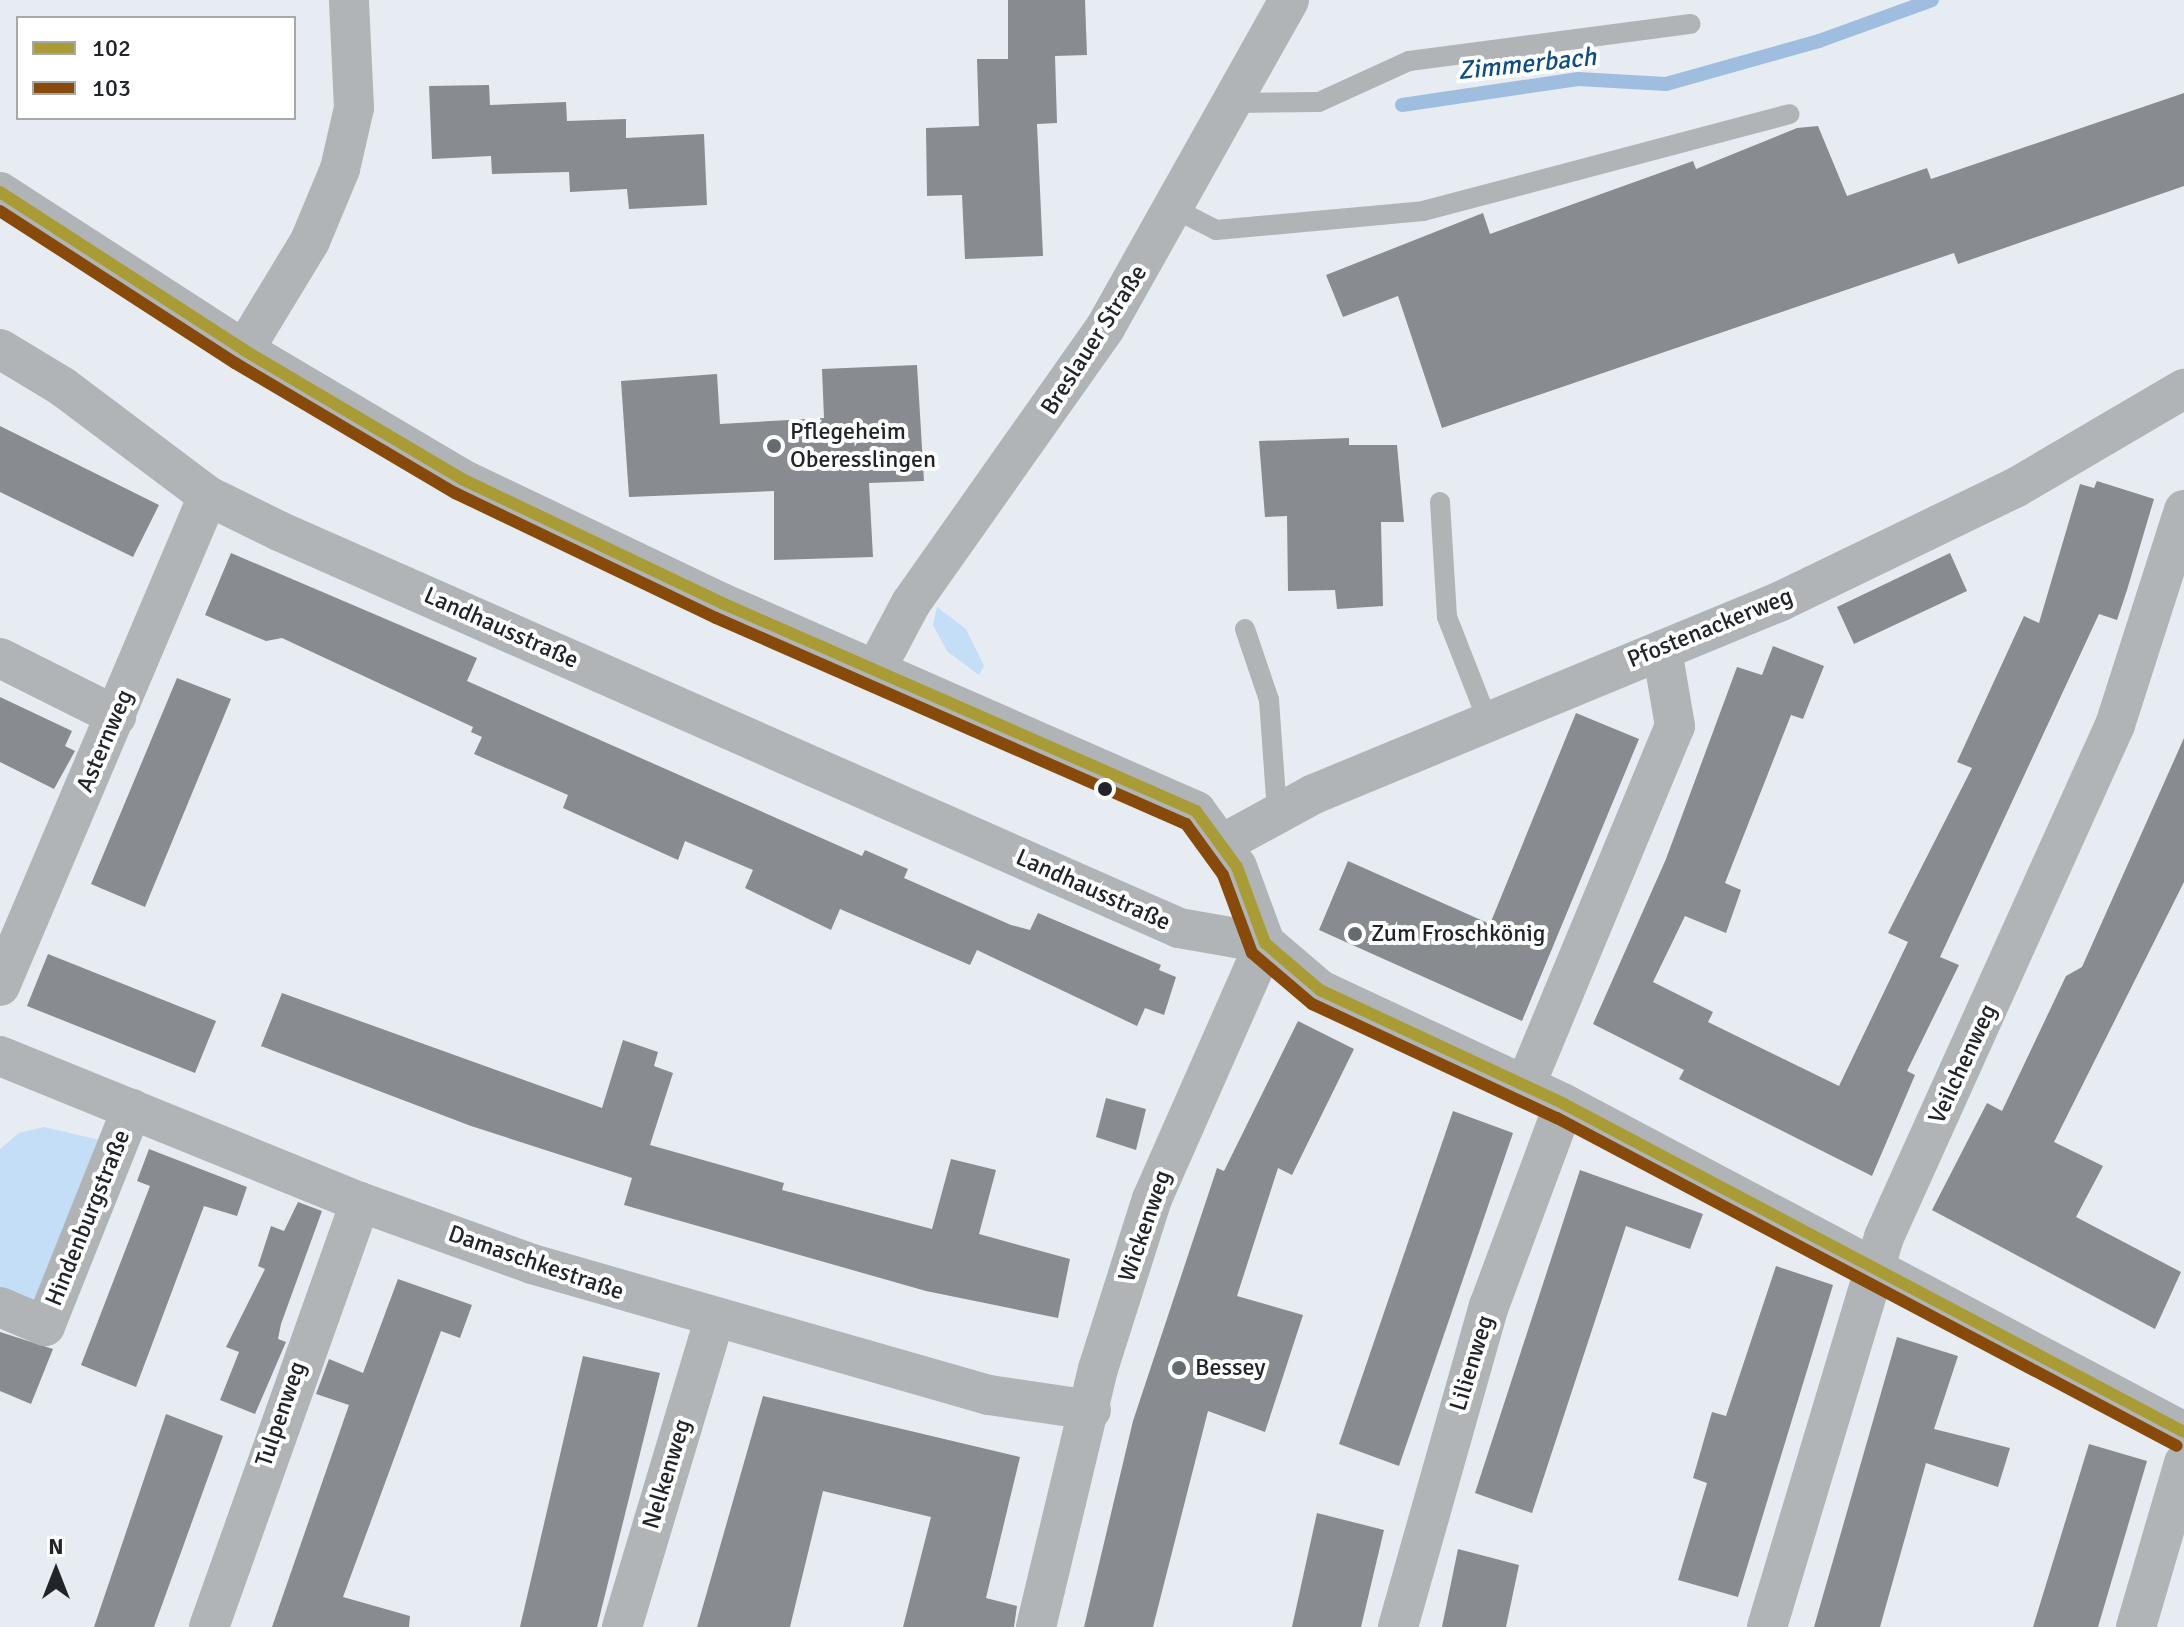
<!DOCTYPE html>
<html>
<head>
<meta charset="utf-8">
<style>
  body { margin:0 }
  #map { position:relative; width:2184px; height:1627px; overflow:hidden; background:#e6ecf2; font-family:Signika,sans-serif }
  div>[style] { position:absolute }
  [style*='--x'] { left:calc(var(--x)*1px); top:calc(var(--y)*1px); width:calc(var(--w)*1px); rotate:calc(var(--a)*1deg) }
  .green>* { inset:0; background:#c5def8 }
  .stream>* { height:14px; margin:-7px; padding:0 7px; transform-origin:7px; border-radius:7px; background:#9fbedf }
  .building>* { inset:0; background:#888c91 }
  .lane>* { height:20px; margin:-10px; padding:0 10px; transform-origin:10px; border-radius:10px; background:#b1b4b6 }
  .street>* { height:40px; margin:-20px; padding:0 20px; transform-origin:20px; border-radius:20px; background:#b1b4b6 }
  .bus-1>* { height:12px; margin:-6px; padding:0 6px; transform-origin:6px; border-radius:6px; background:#a99c36 }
  .bus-2>* { height:12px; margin:-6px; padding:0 6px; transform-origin:6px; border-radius:6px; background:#874a0a }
  .dots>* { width:22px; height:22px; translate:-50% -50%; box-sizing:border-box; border:4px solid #fff; border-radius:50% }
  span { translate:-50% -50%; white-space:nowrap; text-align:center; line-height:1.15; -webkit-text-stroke:8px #fff; paint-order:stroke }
  .street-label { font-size:24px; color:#212529 }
  .poi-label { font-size:24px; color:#212529 }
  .left { translate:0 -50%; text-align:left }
  .water-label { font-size:26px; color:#104d84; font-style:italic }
  .legend { position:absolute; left:16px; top:16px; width:280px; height:104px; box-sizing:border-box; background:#fff; border:2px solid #a6a8a9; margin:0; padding:10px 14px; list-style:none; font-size:24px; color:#212529 }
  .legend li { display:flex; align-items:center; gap:16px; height:40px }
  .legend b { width:40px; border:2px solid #a6a8a9 }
  .north { position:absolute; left:16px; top:1531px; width:80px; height:80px; -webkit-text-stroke:6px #fff; paint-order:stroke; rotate:0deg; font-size:22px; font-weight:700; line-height:32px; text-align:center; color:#212529 }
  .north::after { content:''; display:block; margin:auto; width:28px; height:36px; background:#212529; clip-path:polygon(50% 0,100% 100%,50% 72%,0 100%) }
</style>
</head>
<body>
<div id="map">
  <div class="green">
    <div style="clip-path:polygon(937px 607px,966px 629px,984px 666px,979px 675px,947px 651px,933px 625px)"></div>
    <div style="clip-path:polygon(44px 1127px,104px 1141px,38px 1301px,0 1296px,0 1149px,19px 1133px)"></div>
  </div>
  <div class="stream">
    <div style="--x:1402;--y:105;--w:178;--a:-8.4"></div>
    <div style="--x:1578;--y:79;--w:88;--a:3.3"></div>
    <div style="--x:1666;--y:84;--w:159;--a:-15.7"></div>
    <div style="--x:1819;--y:41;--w:120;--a:-19.9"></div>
  </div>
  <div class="building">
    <div style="clip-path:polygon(1008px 0,1085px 0,1087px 55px,1055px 56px,1057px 123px,1037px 124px,1043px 256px,965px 259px,962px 195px,927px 196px,926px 128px,979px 126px,977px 59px,1008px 59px)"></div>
    <div style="clip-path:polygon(489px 85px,490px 105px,566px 102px,567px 121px,626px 119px,626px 138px,704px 134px,707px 205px,629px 209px,627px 189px,570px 192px,569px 172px,492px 174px,491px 156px,432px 159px,429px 86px)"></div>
    <div style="clip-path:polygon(2184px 93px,2184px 186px,1958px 264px,1954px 253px,1442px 428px,1398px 296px,1343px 317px,1326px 275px,1483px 213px,1490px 234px,1693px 161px,1696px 169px,1797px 128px,1818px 126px,1847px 196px,1927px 168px,1931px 179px)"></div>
    <div style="clip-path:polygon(917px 365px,924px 481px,869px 483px,873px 557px,774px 560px,774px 491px,629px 497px,621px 381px,717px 374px,720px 424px,824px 418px,822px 369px)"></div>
    <div style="clip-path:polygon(0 426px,159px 505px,133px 557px,0 492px)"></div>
    <div style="clip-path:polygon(1349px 438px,1349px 445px,1397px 445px,1404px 522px,1381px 522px,1383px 606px,1337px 609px,1335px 590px,1288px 591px,1287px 516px,1265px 517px,1259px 441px)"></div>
    <div style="clip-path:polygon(2097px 481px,2154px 499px,2127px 590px,2117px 620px,2099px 614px,1940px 957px,1959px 965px,1907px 1071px,1915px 1075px,1872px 1176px,1679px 1079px,1684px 1070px,1593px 1024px,1666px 859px,1737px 667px,1762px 675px,1773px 646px,1824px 666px,1803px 719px,1791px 715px,1725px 883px,1741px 890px,1726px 933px,1685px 916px,1653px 982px,1713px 1012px,1708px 1022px,1839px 1086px,1908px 942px,1888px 933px,1972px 768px,1957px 762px,2024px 616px,2039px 623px,2080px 484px,2094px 488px)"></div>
    <div style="clip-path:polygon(231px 553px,477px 658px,467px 681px,862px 856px,865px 850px,908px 869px,904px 878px,1011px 925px,1030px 930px,1038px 913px,1161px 965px,1159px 970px,1176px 977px,1164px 1015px,1145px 1008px,1137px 1026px,977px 950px,970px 965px,840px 909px,831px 930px,745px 888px,753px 870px,685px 841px,678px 860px,563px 808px,568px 795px,474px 754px,482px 737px,471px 732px,473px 727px,282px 638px,266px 641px,205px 615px)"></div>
    <div style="clip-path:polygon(1950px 553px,1967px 591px,1854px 644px,1837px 607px)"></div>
    <div style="clip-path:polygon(177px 678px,231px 699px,145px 907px,91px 884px)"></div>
    <div style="clip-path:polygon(0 697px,72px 731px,65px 746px,75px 751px,54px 789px,0 762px)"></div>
    <div style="clip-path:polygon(1576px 713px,1639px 739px,1522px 1021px,1319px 930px,1348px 861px,1490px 924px)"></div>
    <div style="clip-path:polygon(2184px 738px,2184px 882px,2054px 1142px,2103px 1166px,2076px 1217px,2181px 1272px,2155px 1329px,1932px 1210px,1987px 1103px,2002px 1111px,2066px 976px,2082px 967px)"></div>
    <div style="clip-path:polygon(48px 954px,216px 1021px,195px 1073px,27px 1006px)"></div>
    <div style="clip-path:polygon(282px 993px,602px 1108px,623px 1040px,658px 1052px,654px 1066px,673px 1073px,650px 1145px,784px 1183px,782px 1190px,932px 1229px,951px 1159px,996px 1170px,979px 1234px,1070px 1259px,1058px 1318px,926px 1291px,624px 1205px,632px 1178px,471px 1126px,261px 1046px)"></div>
    <div style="clip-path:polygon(1298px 1021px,1354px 1049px,1292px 1175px,1278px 1168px,1237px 1296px,1303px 1315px,1265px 1432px,1208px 1411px,1153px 1627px,1084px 1627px,1133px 1421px,1217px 1168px,1224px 1171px)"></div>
    <div style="clip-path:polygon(1106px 1098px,1146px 1109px,1136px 1150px,1096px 1137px)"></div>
    <div style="clip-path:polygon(1453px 1111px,1513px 1133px,1399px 1466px,1339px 1444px)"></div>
    <div style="clip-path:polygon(149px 1149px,247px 1187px,237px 1216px,204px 1206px,136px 1387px,81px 1365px,150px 1186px,137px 1181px)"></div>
    <div style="clip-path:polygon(1580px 1170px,1703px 1214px,1690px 1249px,1626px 1226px,1532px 1513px,1475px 1493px)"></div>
    <div style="clip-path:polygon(298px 1202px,322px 1211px,281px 1324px,278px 1339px,286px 1342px,255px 1414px,220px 1400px,239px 1352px,226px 1347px,265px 1269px,258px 1266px,271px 1226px,284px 1231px)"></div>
    <div style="clip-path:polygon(1776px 1266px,1833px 1285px,1738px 1597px,1678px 1580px,1707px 1483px,1693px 1478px,1712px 1412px,1726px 1416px)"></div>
    <div style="clip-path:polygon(398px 1279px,472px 1305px,460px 1338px,441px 1331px,343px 1597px,410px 1616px,409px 1627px,272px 1627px,349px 1405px,316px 1394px,329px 1359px,363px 1373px)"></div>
    <div style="clip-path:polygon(0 1332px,53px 1349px,31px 1404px,0 1391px)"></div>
    <div style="clip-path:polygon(1897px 1337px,1958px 1356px,1934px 1429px,2010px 1448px,1998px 1487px,1926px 1463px,1880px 1627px,1814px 1627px)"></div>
    <div style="clip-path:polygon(583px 1356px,660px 1373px,597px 1627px,520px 1627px)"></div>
    <div style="clip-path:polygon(763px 1396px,1020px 1457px,986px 1598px,1017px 1606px,1014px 1627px,903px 1627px,931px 1517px,823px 1491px,790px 1627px,697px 1627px)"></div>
    <div style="clip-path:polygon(166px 1414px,223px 1436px,154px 1627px,94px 1627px)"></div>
    <div style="clip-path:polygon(2089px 1444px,2147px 1461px,2098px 1627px,2033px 1627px)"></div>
    <div style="clip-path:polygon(1317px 1513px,1384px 1530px,1361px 1627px,1292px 1627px)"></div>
    <div style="clip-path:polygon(1458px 1549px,1519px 1565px,1506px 1627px,1442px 1627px)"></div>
  </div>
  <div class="lane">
    <div style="--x:1236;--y:103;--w:83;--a:-0.7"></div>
    <div style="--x:1319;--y:102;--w:99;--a:-24.5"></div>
    <div style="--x:1409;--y:61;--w:284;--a:-7.5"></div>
    <div style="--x:1175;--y:209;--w:46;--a:27.1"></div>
    <div style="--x:1216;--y:230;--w:208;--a:-5.2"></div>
    <div style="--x:1423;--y:211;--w:379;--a:-14.8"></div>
    <div style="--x:1440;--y:502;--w:115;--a:86.5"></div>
    <div style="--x:1447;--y:617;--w:110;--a:68.6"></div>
    <div style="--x:1245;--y:629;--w:75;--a:71.3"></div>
    <div style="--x:1269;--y:700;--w:111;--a:85.9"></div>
  </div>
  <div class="street">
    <div style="--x:0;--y:192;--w:291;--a:32.9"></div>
    <div style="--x:244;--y:350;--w:253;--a:30.6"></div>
    <div style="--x:462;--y:479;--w:288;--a:25.5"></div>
    <div style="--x:722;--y:603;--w:518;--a:23.69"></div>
    <div style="--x:1196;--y:811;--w:69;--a:53.8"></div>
    <div style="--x:1237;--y:867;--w:81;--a:69.8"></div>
    <div style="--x:1265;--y:943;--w:72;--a:40.5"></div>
    <div style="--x:1320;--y:990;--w:269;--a:25"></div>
    <div style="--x:1564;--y:1104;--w:701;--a:27.88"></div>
    <div style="--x:0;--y:349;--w:74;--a:31.1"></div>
    <div style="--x:63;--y:387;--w:181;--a:36.9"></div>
    <div style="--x:208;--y:496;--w:79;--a:26.2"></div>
    <div style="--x:279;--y:531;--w:984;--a:23.8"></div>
    <div style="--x:1179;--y:928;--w:87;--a:9.9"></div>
    <div style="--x:244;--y:350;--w:127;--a:-58.8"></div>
    <div style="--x:310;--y:241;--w:78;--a:-67.4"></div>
    <div style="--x:340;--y:169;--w:63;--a:-77.1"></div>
    <div style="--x:354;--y:108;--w:108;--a:-92.7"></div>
    <div style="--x:0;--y:658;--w:130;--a:26.6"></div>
    <div style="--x:877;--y:667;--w:72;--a:-62"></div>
    <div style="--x:911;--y:603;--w:337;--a:-54.8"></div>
    <div style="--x:1105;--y:328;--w:376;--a:-60.7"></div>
    <div style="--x:1224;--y:843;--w:102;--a:-28.6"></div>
    <div style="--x:1314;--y:794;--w:505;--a:-22.45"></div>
    <div style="--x:1781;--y:601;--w:260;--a:-25.8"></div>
    <div style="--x:2015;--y:488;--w:196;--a:-30.4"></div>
    <div style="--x:0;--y:986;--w:532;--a:-67"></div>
    <div style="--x:0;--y:1056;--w:388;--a:22.1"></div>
    <div style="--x:360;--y:1202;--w:183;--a:19.8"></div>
    <div style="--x:532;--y:1264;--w:475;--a:16"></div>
    <div style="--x:989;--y:1395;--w:103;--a:8.4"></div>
    <div style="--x:1525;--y:1086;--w:390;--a:-67.4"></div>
    <div style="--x:1675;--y:726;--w:77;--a:-99.7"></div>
    <div style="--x:0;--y:1307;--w:49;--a:22.9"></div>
    <div style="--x:45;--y:1326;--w:234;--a:-68.2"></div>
    <div style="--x:209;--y:1627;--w:451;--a:-70.4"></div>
    <div style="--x:622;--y:1627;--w:320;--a:-73.3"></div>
    <div style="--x:1036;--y:1627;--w:265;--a:-76.5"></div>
    <div style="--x:1098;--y:1369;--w:178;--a:-72.4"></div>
    <div style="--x:1152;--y:1199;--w:280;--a:-66.2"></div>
    <div style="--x:1398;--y:1627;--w:334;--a:-74.2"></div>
    <div style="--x:1489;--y:1306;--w:215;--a:-69.6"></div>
    <div style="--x:1767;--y:1627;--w:407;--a:-73.3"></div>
    <div style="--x:1884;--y:1237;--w:562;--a:-65.72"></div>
    <div style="--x:2115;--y:725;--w:226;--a:-72.2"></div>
    <div style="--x:2136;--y:1627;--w:171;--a:-73.7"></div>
  </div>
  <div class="bus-1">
    <div style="--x:0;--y:192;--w:291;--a:32.9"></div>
    <div style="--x:244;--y:350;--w:253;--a:30.6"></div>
    <div style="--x:462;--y:479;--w:288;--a:25.5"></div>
    <div style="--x:722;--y:603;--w:518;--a:23.69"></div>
    <div style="--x:1196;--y:811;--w:69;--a:53.8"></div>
    <div style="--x:1237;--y:867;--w:81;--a:69.8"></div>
    <div style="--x:1265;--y:943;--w:72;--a:40.5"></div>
    <div style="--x:1320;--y:990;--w:269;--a:25"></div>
    <div style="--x:1564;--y:1104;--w:701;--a:27.88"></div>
  </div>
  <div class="bus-2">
    <div style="--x:0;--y:211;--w:280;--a:32.9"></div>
    <div style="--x:235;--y:363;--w:256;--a:30.6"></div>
    <div style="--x:455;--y:493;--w:289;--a:25.6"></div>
    <div style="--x:716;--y:618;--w:513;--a:23.67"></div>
    <div style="--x:1186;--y:824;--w:63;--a:54"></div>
    <div style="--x:1223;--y:875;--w:83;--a:69.6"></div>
    <div style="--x:1252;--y:953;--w:79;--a:40.4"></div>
    <div style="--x:1312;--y:1004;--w:270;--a:25"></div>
    <div style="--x:1557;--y:1118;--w:701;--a:27.88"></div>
  </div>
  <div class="dots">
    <div style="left:774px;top:446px;background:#666b6f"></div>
    <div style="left:1105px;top:789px;background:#212529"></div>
    <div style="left:1355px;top:934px;background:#666b6f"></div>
    <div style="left:1179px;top:1368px;background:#666b6f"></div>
  </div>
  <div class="street-label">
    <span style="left:1094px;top:340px;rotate:-57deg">Breslauer Straße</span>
    <span style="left:501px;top:628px;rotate:24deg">Landhausstraße</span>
    <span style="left:1710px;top:628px;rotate:-22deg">Pfostenackerweg</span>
    <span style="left:105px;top:741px;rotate:-67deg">Asternweg</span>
    <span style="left:1093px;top:890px;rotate:24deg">Landhausstraße</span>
    <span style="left:1963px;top:1064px;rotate:-65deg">Veilchenweg</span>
    <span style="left:88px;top:1218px;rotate:-68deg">Hindenburgstraße</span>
    <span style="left:1145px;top:1226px;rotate:-71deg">Wickenweg</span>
    <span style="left:536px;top:1263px;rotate:19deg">Damaschkestraße</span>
    <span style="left:1472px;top:1363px;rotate:-73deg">Lilienweg</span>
    <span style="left:281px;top:1414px;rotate:-71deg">Tulpenweg</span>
    <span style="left:667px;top:1474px;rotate:-73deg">Nelkenweg</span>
  </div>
  <div class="poi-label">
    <span class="left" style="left:790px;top:446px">Pflegeheim<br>Oberesslingen</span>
    <span class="left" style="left:1371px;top:934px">Zum Froschkönig</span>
    <span class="left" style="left:1195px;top:1368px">Bessey</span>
  </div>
  <div class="water-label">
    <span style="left:1527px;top:65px;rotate:-6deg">Zimmerbach</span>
  </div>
  <ul class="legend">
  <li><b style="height:10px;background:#a99c36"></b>102</li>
  <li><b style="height:10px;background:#874a0a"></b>103</li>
  </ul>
  <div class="north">N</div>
</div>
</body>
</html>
